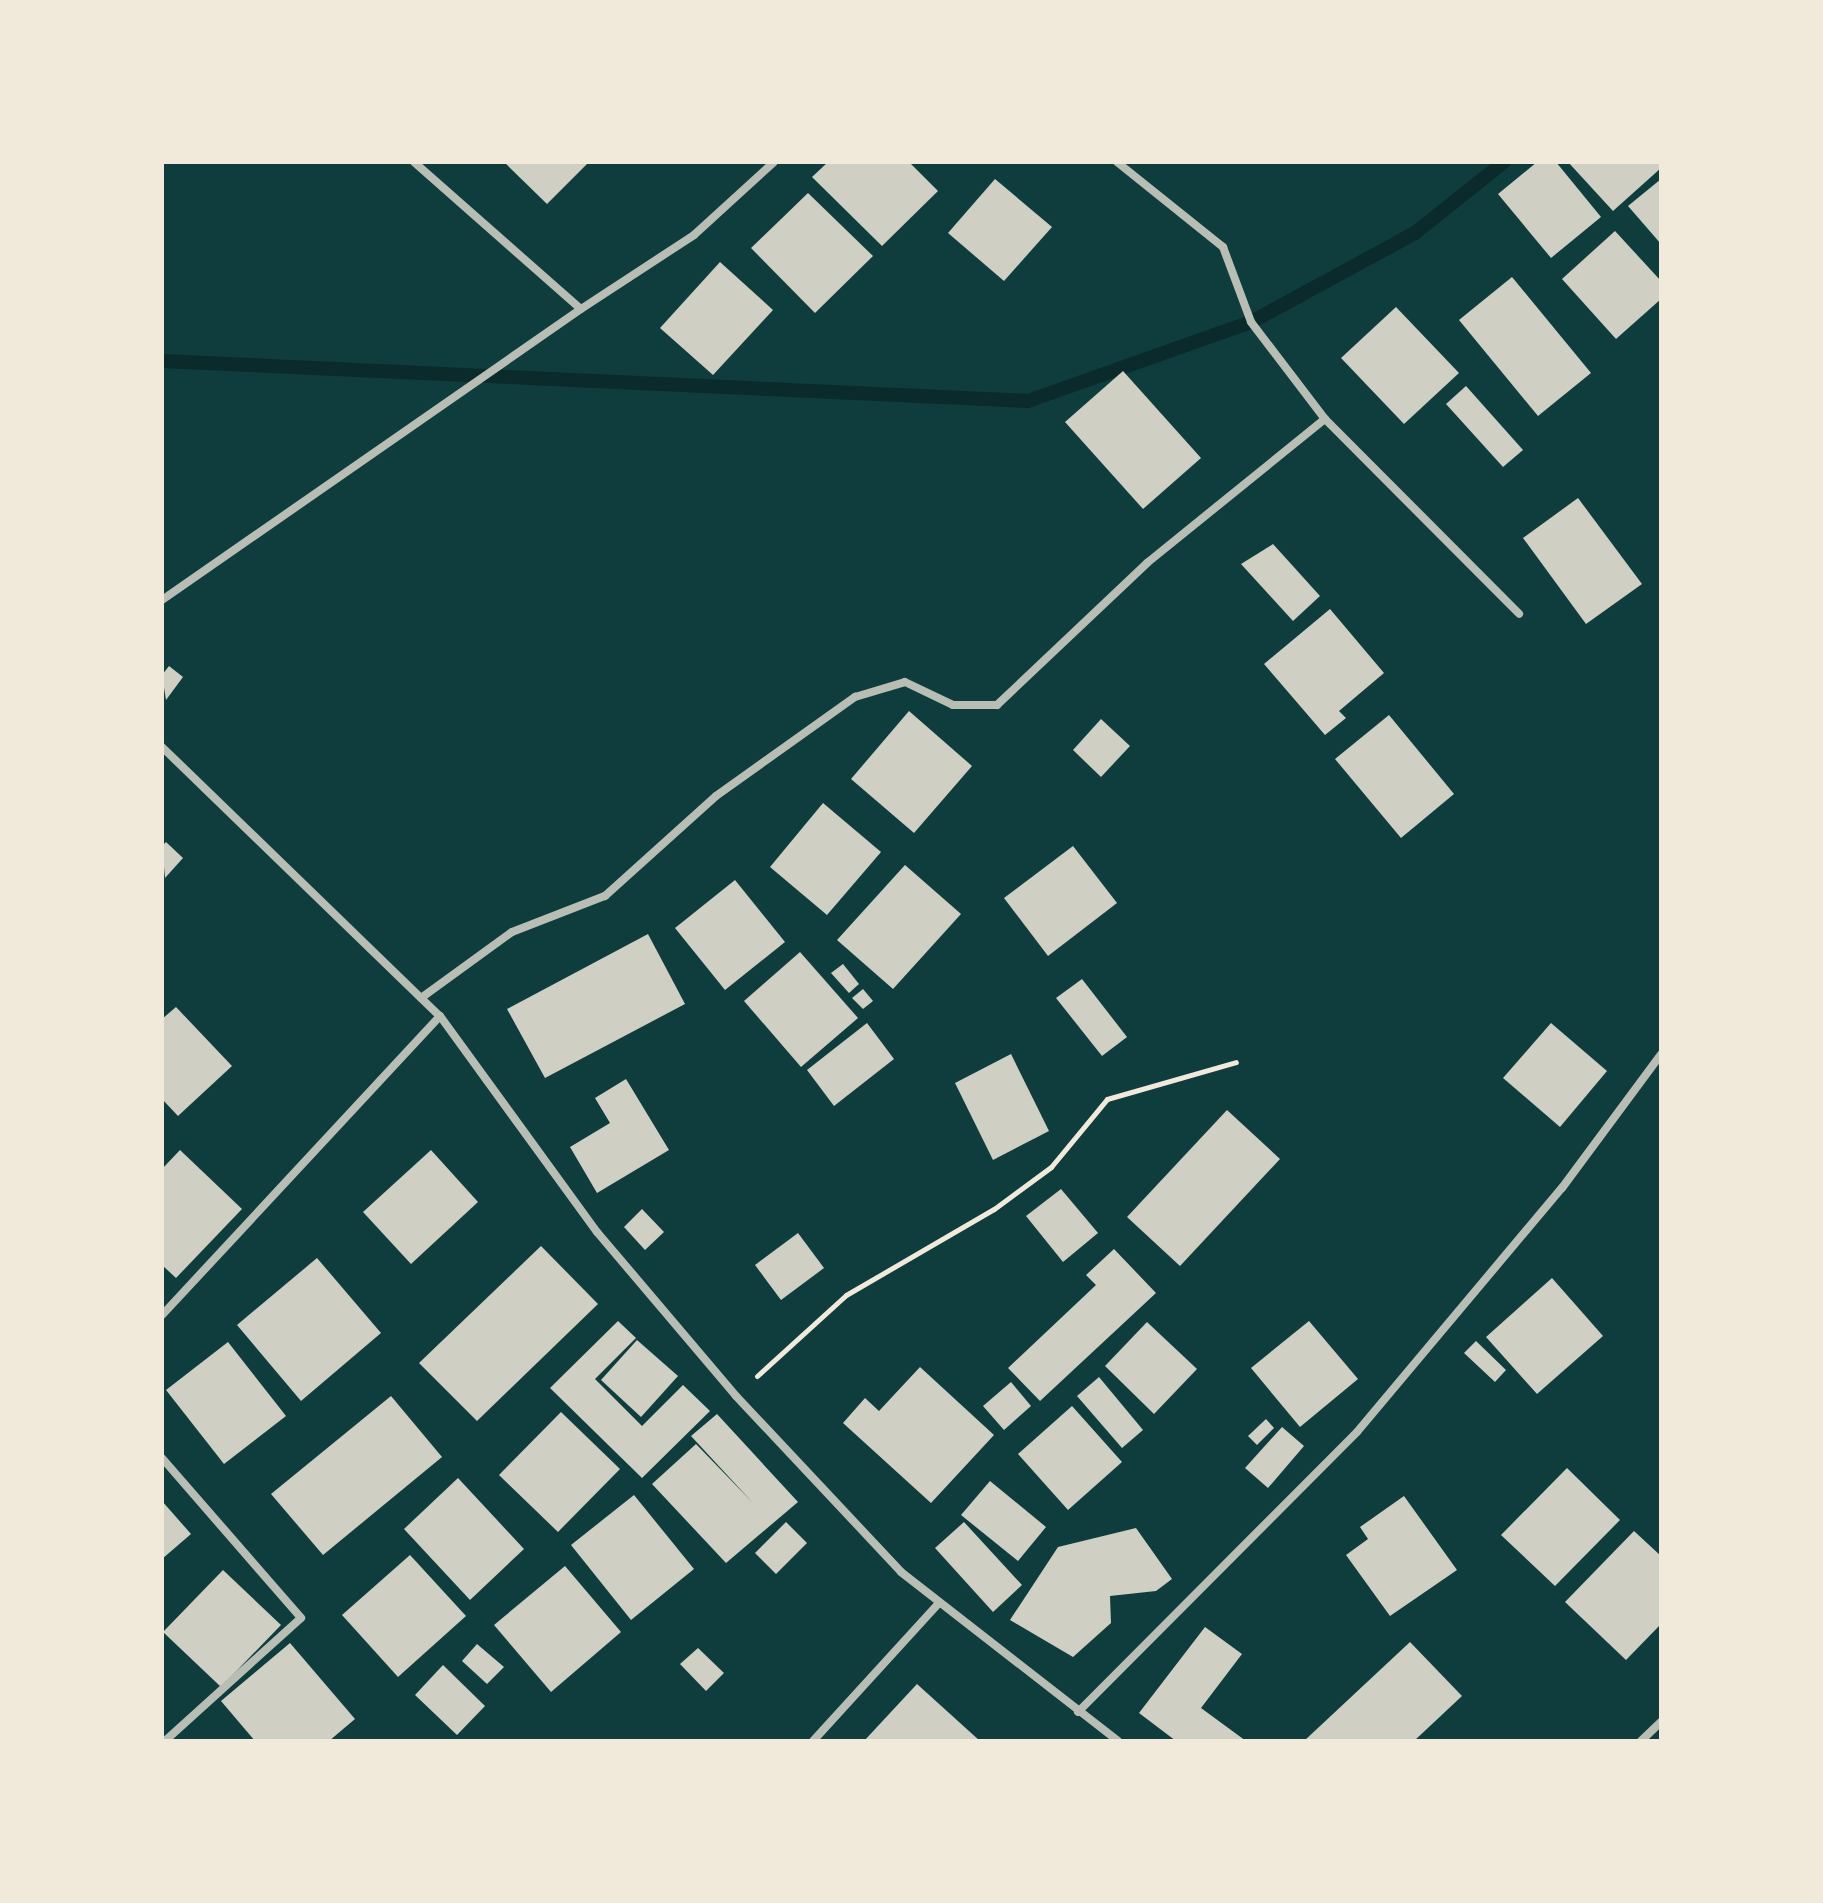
<!DOCTYPE html>
<html>
<head>
<meta charset="utf-8">
<style>
  body { margin:0 }
  #map { position:relative; width:1823px; height:1903px; overflow:hidden; background:#0f3d3e; font-family:"Zilla Slab",serif }
  div>[style] { position:absolute }
  [style*='--x'] { left:calc(var(--x)*1px); top:calc(var(--y)*1px); width:calc(var(--w)*1px); rotate:calc(var(--a)*1deg) }
  .stream>* { height:14px; margin:-7px; padding:0 7px; transform-origin:7px; border-radius:7px; background:#0a2a2b }
  .building>* { inset:0; background:#cfcfc3 }
  .path>* { height:5px; margin:-2.5px; padding:0 2.5px; transform-origin:2.5px; border-radius:2.5px; background:#f1e9da }
  .minor>* { height:8px; margin:-4px; padding:0 4px; transform-origin:4px; border-radius:4px; background:#b8beb3 }
  span { translate:-50% -50%; white-space:nowrap; text-align:center; line-height:1.15; -webkit-text-stroke:6px #f1e9da; paint-order:stroke }
  .frame { position:absolute; inset:0; border:164px solid #f1e9da; pointer-events:none }
</style>
</head>
<body>
<div id="map">
  <div class="stream">
    <div style="--x:162;--y:361;--w:867;--a:2.64"></div>
    <div style="--x:1028;--y:401;--w:237;--a:-19.5"></div>
    <div style="--x:1251;--y:322;--w:187;--a:-28.5"></div>
    <div style="--x:1415;--y:233;--w:114;--a:-38.6"></div>
  </div>
  <div class="building">
    <div style="clip-path:polygon(504px 162px,589px 162px,547px 204px)"></div>
    <div style="clip-path:polygon(828px 162px,909px 162px,938px 191px,882px 246px,812px 177px)"></div>
    <div style="clip-path:polygon(1537px 162px,1556px 162px,1601px 217px,1551px 258px,1498px 194px)"></div>
    <div style="clip-path:polygon(1568px 162px,1661px 162px,1661px 168px,1613px 211px)"></div>
    <div style="clip-path:polygon(995px 179px,1052px 227px,1004px 281px,948px 233px)"></div>
    <div style="clip-path:polygon(1661px 179px,1661px 244px,1628px 206px)"></div>
    <div style="clip-path:polygon(808px 193px,873px 256px,815px 313px,751px 248px)"></div>
    <div style="clip-path:polygon(1615px 231px,1661px 281px,1661px 299px,1616px 339px,1562px 279px)"></div>
    <div style="clip-path:polygon(720px 262px,773px 310px,713px 375px,660px 328px)"></div>
    <div style="clip-path:polygon(1512px 277px,1591px 373px,1538px 416px,1459px 320px)"></div>
    <div style="clip-path:polygon(1396px 307px,1459px 373px,1404px 424px,1341px 358px)"></div>
    <div style="clip-path:polygon(1123px 371px,1201px 458px,1143px 509px,1065px 422px)"></div>
    <div style="clip-path:polygon(1466px 386px,1523px 450px,1503px 467px,1446px 404px)"></div>
    <div style="clip-path:polygon(1578px 498px,1642px 584px,1586px 624px,1523px 538px)"></div>
    <div style="clip-path:polygon(1273px 544px,1320px 596px,1293px 621px,1241px 564px)"></div>
    <div style="clip-path:polygon(1330px 609px,1384px 673px,1339px 711px,1346px 718px,1325px 735px,1264px 664px)"></div>
    <div style="clip-path:polygon(169px 666px,183px 677px,166px 700px,162px 675px)"></div>
    <div style="clip-path:polygon(909px 711px,972px 766px,914px 833px,851px 779px)"></div>
    <div style="clip-path:polygon(1389px 715px,1454px 794px,1401px 838px,1335px 759px)"></div>
    <div style="clip-path:polygon(1101px 719px,1130px 746px,1101px 777px,1073px 750px)"></div>
    <div style="clip-path:polygon(823px 803px,881px 852px,827px 915px,770px 867px)"></div>
    <div style="clip-path:polygon(166px 842px,183px 858px,165px 878px,162px 846px)"></div>
    <div style="clip-path:polygon(1073px 846px,1117px 903px,1048px 956px,1004px 898px)"></div>
    <div style="clip-path:polygon(905px 865px,961px 914px,893px 989px,837px 940px)"></div>
    <div style="clip-path:polygon(735px 880px,785px 942px,725px 990px,675px 928px)"></div>
    <div style="clip-path:polygon(648px 934px,685px 1004px,545px 1078px,507px 1009px)"></div>
    <div style="clip-path:polygon(800px 952px,858px 1018px,801px 1067px,744px 1001px)"></div>
    <div style="clip-path:polygon(843px 964px,859px 984px,849px 993px,831px 973px)"></div>
    <div style="clip-path:polygon(1082px 979px,1127px 1037px,1102px 1056px,1056px 998px)"></div>
    <div style="clip-path:polygon(863px 989px,873px 1001px,863px 1009px,852px 998px)"></div>
    <div style="clip-path:polygon(176px 1007px,232px 1066px,178px 1116px,162px 1099px,162px 1019px)"></div>
    <div style="clip-path:polygon(867px 1023px,894px 1059px,834px 1106px,807px 1070px)"></div>
    <div style="clip-path:polygon(1551px 1023px,1607px 1071px,1560px 1127px,1503px 1078px)"></div>
    <div style="clip-path:polygon(1011px 1054px,1049px 1131px,993px 1160px,955px 1083px)"></div>
    <div style="clip-path:polygon(626px 1079px,669px 1150px,597px 1193px,570px 1147px,610px 1123px,595px 1098px)"></div>
    <div style="clip-path:polygon(1227px 1110px,1280px 1159px,1180px 1266px,1127px 1217px)"></div>
    <div style="clip-path:polygon(180px 1150px,242px 1209px,176px 1278px,162px 1265px,162px 1169px)"></div>
    <div style="clip-path:polygon(431px 1150px,478px 1202px,411px 1264px,363px 1212px)"></div>
    <div style="clip-path:polygon(1061px 1189px,1098px 1233px,1063px 1262px,1026px 1216px)"></div>
    <div style="clip-path:polygon(642px 1209px,664px 1232px,645px 1250px,624px 1227px)"></div>
    <div style="clip-path:polygon(798px 1233px,824px 1268px,781px 1300px,755px 1265px)"></div>
    <div style="clip-path:polygon(541px 1246px,598px 1304px,477px 1421px,419px 1363px)"></div>
    <div style="clip-path:polygon(1114px 1249px,1156px 1293px,1040px 1401px,1008px 1368px,1096px 1285px,1086px 1275px)"></div>
    <div style="clip-path:polygon(317px 1258px,381px 1333px,301px 1401px,237px 1325px)"></div>
    <div style="clip-path:polygon(1552px 1278px,1603px 1336px,1537px 1394px,1486px 1337px)"></div>
    <div style="clip-path:polygon(618px 1321px,636px 1338px,595px 1379px,642px 1426px,683px 1385px,710px 1411px,642px 1478px,550px 1388px)"></div>
    <div style="clip-path:polygon(1309px 1321px,1358px 1379px,1300px 1427px,1251px 1368px)"></div>
    <div style="clip-path:polygon(1147px 1322px,1197px 1369px,1154px 1414px,1105px 1366px)"></div>
    <div style="clip-path:polygon(637px 1340px,678px 1376px,641px 1417px,601px 1380px)"></div>
    <div style="clip-path:polygon(1476px 1341px,1506px 1370px,1495px 1382px,1464px 1353px)"></div>
    <div style="clip-path:polygon(228px 1342px,286px 1416px,224px 1464px,166px 1390px)"></div>
    <div style="clip-path:polygon(920px 1367px,994px 1435px,931px 1503px,843px 1423px,865px 1398px,879px 1411px)"></div>
    <div style="clip-path:polygon(1099px 1377px,1143px 1430px,1122px 1448px,1077px 1396px)"></div>
    <div style="clip-path:polygon(1011px 1382px,1031px 1406px,1004px 1430px,983px 1406px)"></div>
    <div style="clip-path:polygon(391px 1396px,442px 1457px,323px 1555px,271px 1494px)"></div>
    <div style="clip-path:polygon(1072px 1406px,1122px 1462px,1068px 1510px,1018px 1454px)"></div>
    <div style="clip-path:polygon(561px 1412px,620px 1469px,558px 1532px,499px 1475px)"></div>
    <div style="clip-path:polygon(717px 1414px,798px 1502px,726px 1563px,652px 1484px,696px 1444px,753px 1503px,691px 1436px)"></div>
    <div style="clip-path:polygon(1266px 1419px,1274px 1428px,1257px 1445px,1248px 1436px)"></div>
    <div style="clip-path:polygon(1282px 1427px,1304px 1446px,1268px 1488px,1245px 1468px)"></div>
    <div style="clip-path:polygon(1567px 1468px,1620px 1520px,1555px 1586px,1501px 1535px)"></div>
    <div style="clip-path:polygon(458px 1478px,524px 1549px,470px 1600px,404px 1529px)"></div>
    <div style="clip-path:polygon(990px 1481px,1046px 1527px,1018px 1561px,961px 1515px)"></div>
    <div style="clip-path:polygon(634px 1495px,694px 1569px,631px 1620px,571px 1545px)"></div>
    <div style="clip-path:polygon(1404px 1496px,1457px 1570px,1390px 1616px,1346px 1555px,1368px 1539px,1360px 1527px)"></div>
    <div style="clip-path:polygon(162px 1501px,191px 1534px,162px 1559px)"></div>
    <div style="clip-path:polygon(786px 1522px,807px 1543px,776px 1574px,755px 1553px)"></div>
    <div style="clip-path:polygon(964px 1522px,1022px 1585px,993px 1612px,935px 1548px)"></div>
    <div style="clip-path:polygon(1136px 1528px,1172px 1579px,1156px 1591px,1110px 1596px,1111px 1623px,1073px 1657px,1010px 1620px,1058px 1547px)"></div>
    <div style="clip-path:polygon(1634px 1531px,1661px 1556px,1661px 1624px,1626px 1660px,1565px 1602px)"></div>
    <div style="clip-path:polygon(410px 1555px,466px 1616px,398px 1677px,342px 1615px)"></div>
    <div style="clip-path:polygon(565px 1566px,621px 1632px,551px 1692px,494px 1625px)"></div>
    <div style="clip-path:polygon(223px 1570px,281px 1625px,221px 1687px,163px 1632px)"></div>
    <div style="clip-path:polygon(1205px 1627px,1242px 1654px,1201px 1708px,1246px 1741px,1176px 1741px,1139px 1713px)"></div>
    <div style="clip-path:polygon(1410px 1642px,1462px 1696px,1414px 1741px,1304px 1741px)"></div>
    <div style="clip-path:polygon(290px 1643px,355px 1719px,329px 1741px,255px 1741px,221px 1701px)"></div>
    <div style="clip-path:polygon(477px 1644px,504px 1667px,487px 1684px,462px 1661px)"></div>
    <div style="clip-path:polygon(698px 1648px,724px 1673px,706px 1691px,680px 1664px)"></div>
    <div style="clip-path:polygon(443px 1665px,485px 1706px,457px 1735px,415px 1695px)"></div>
    <div style="clip-path:polygon(917px 1684px,980px 1741px,864px 1741px)"></div>
  </div>
  <div class="path">
    <div style="--x:757;--y:1376;--w:120;--a:-42.3"></div>
    <div style="--x:846;--y:1295;--w:171;--a:-30.2"></div>
    <div style="--x:994;--y:1209;--w:71;--a:-36.4"></div>
    <div style="--x:1051;--y:1167;--w:88;--a:-50.5"></div>
    <div style="--x:1107;--y:1099;--w:134;--a:-16"></div>
  </div>
  <div class="minor">
    <div style="--x:414;--y:162;--w:222;--a:41.4"></div>
    <div style="--x:581;--y:309;--w:135;--a:-33.2"></div>
    <div style="--x:694;--y:235;--w:108;--a:-42.4"></div>
    <div style="--x:1117;--y:162;--w:136;--a:38.7"></div>
    <div style="--x:1223;--y:247;--w:80;--a:69.5"></div>
    <div style="--x:1251;--y:322;--w:122;--a:52.7"></div>
    <div style="--x:1325;--y:419;--w:275;--a:45.1"></div>
    <div style="--x:162;--y:600;--w:510;--a:-34.78"></div>
    <div style="--x:162;--y:747;--w:387;--a:44.1"></div>
    <div style="--x:440;--y:1016;--w:408;--a:132.9"></div>
    <div style="--x:421;--y:998;--w:112;--a:-36"></div>
    <div style="--x:512;--y:932;--w:100;--a:-21.2"></div>
    <div style="--x:605;--y:896;--w:149;--a:-42"></div>
    <div style="--x:716;--y:796;--w:171;--a:-35.5"></div>
    <div style="--x:855;--y:697;--w:52;--a:-16.7"></div>
    <div style="--x:905;--y:682;--w:53;--a:25.6"></div>
    <div style="--x:953;--y:705;--w:44;--a:0"></div>
    <div style="--x:997;--y:705;--w:207;--a:-43.4"></div>
    <div style="--x:1147;--y:563;--w:229;--a:-39"></div>
    <div style="--x:440;--y:1016;--w:267;--a:54"></div>
    <div style="--x:597;--y:1232;--w:215;--a:49.7"></div>
    <div style="--x:736;--y:1396;--w:241;--a:46.8"></div>
    <div style="--x:901;--y:1572;--w:275;--a:37.9"></div>
    <div style="--x:162;--y:1458;--w:212;--a:49"></div>
    <div style="--x:301;--y:1618;--w:183;--a:137.9"></div>
    <div style="--x:1078;--y:1712;--w:395;--a:-45.1"></div>
    <div style="--x:1357;--y:1432;--w:319;--a:-50"></div>
    <div style="--x:1562;--y:1188;--w:167;--a:-53.5"></div>
    <div style="--x:813;--y:1741;--w:187;--a:-47.6"></div>
    <div style="--x:1641;--y:1741;--w:28;--a:-44"></div>
  </div>
  <div class="frame"></div>
</div>
</body>
</html>
